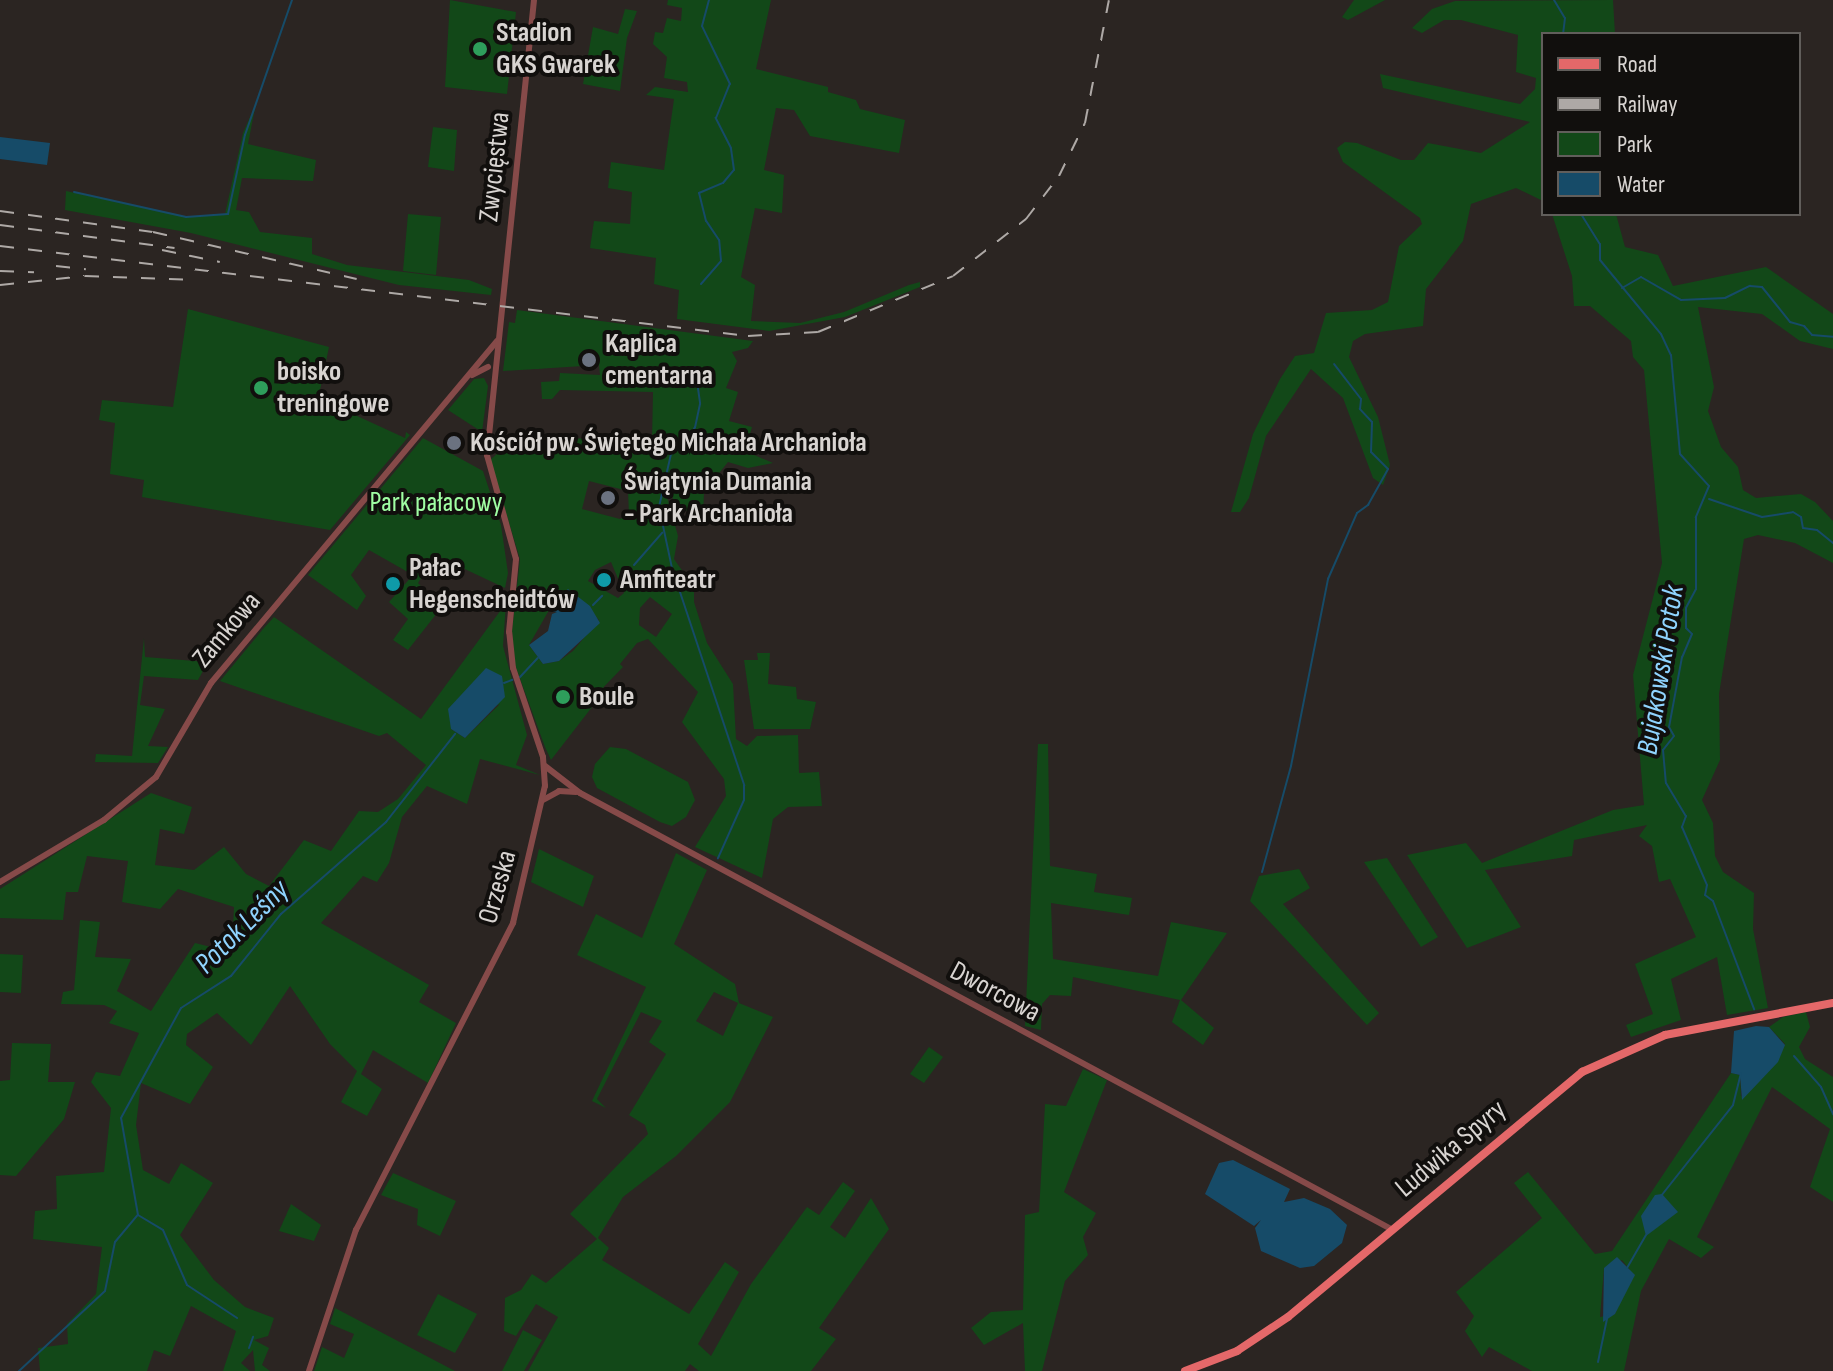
<!DOCTYPE html>
<html>
<head>
<meta charset="utf-8">
<style>
  body { margin:0 }
  #map { position:relative; width:1833px; height:1371px; overflow:hidden; background:#2b2522; font-family:"Sofia Sans Condensed",sans-serif }
  div>[style] { position:absolute }
  [style*='--x'] { left:calc(var(--x)*1px); top:calc(var(--y)*1px); width:calc(var(--w)*1px); rotate:calc(var(--a)*1deg) }
  .green>* { inset:0; background:#124818 }
  .water>* { inset:0; background:#164b68 }
  .stream>* { height:2px; margin:-1px; padding:0 1px; transform-origin:1px; border-radius:1px; background:#164b68 }
  .minor>* { height:6px; margin:-3px; padding:0 3px; transform-origin:3px; border-radius:3px; background:#864a49 }
  .major>* { height:8px; margin:-4px; padding:0 4px; transform-origin:4px; border-radius:4px; background:#e46869 }
  .rail>* { height:2px; margin-top:-1px; transform-origin:0; background:repeating-linear-gradient(90deg,#aea9a6 0 14px,transparent 0 28px) }
  .dots>* { width:22px; height:22px; translate:-50% -50%; box-sizing:border-box; border:4px solid #110f0d; border-radius:50% }
  span { translate:-50% -50%; white-space:nowrap; text-align:center; line-height:1.15; -webkit-text-stroke:8px #110f0d; paint-order:stroke }
  .poi-label { font-size:28px; color:#d8d4d1; font-weight:700 }
  .left { translate:0 -50%; text-align:left }
  .street-label { font-size:28px; color:#d8d4d1 }
  .park-label { font-size:28px; color:#a0fea3 }
  .water-label { font-size:30px; color:#8fd3fe; font-style:italic }
  .legend { position:absolute; left:1541px; top:32px; width:260px; height:184px; box-sizing:border-box; background:#110f0d; border:2px solid #615e5b; margin:0; padding:10px 14px; list-style:none; font-size:24px; color:#d8d4d1 }
  .legend li { display:flex; align-items:center; gap:16px; height:40px }
  .legend b { width:40px; border:2px solid #615e5b }
</style>
</head>
<body>
<div id="map">
  <div class="green">
    <div style="clip-path:polygon(450px 0,516px 12px,507px 94px,445px 87px)"></div>
    <div style="clip-path:polygon(668px 0,771px 0,756px 69px,828px 87px,828px 92px,856px 100px,860px 109px,905px 120px,899px 153px,810px 136px,794px 110px,776px 108px,764px 170px,784px 175px,782px 213px,755px 208px,741px 277px,755px 285px,751px 321px,800px 323px,844px 312px,909px 285px,920px 282px,920px 287px,845px 317px,769px 331px,677px 319px,679px 290px,654px 284px,656px 258px,590px 248px,594px 221px,630px 224px,632px 192px,608px 188px,611px 162px,664px 170px,674px 99px,646px 95px,655px 87px,688px 92px,687px 82px,664px 78px,667px 57px,653px 44px,655px 32px,663px 33px,667px 18px,681px 21px,682px 8px,667px 5px)"></div>
    <div style="clip-path:polygon(1354px 0,1385px 0,1348px 20px,1342px 17px)"></div>
    <div style="clip-path:polygon(1613px 0,1615px 34px,1543px 34px,1543px 201px,1516px 188px,1471px 204px,1463px 241px,1426px 289px,1423px 326px,1365px 334px,1353px 341px,1349px 357px,1378px 417px,1390px 465px,1383px 485px,1373px 478px,1343px 398px,1311px 369px,1266px 436px,1249px 498px,1240px 512px,1231px 512px,1253px 434px,1280px 379px,1295px 356px,1314px 353px,1326px 313px,1372px 310px,1388px 302px,1399px 246px,1422px 224px,1420px 218px,1343px 162px,1337px 148px,1345px 142px,1357px 143px,1401px 160px,1414px 160px,1428px 143px,1481px 153px,1530px 122px,1383px 88px,1380px 74px,1520px 104px,1535px 89px,1536px 78px,1516px 72px,1518px 35px,1461px 20px,1444px 20px,1422px 33px,1412px 28px,1432px 9px,1455px 1px)"></div>
    <div style="clip-path:polygon(625px 9px,637px 11px,627px 38px,620px 91px,583px 84px,593px 27px,618px 34px)"></div>
    <div style="clip-path:polygon(256px 103px,248px 144px,316px 160px,313px 181px,242px 178px,236px 210px,249px 212px,260px 232px,312px 238px,312px 254px,347px 265px,469px 280px,492px 289px,491px 295px,399px 285px,191px 233px,65px 210px,66px 191px,186px 217px,225px 214px,243px 133px)"></div>
    <div style="clip-path:polygon(433px 127px,457px 130px,454px 171px,428px 167px)"></div>
    <div style="clip-path:polygon(408px 214px,441px 217px,436px 275px,403px 271px)"></div>
    <div style="clip-path:polygon(1552px 214px,1616px 214px,1625px 247px,1658px 255px,1673px 286px,1766px 267px,1833px 314px,1833px 349px,1800px 341px,1762px 314px,1698px 307px,1714px 387px,1708px 411px,1721px 447px,1738px 467px,1743px 490px,1756px 498px,1801px 494px,1815px 502px,1833px 521px,1833px 563px,1795px 543px,1758px 535px,1744px 539px,1719px 694px,1720px 760px,1702px 800px,1713px 823px,1715px 856px,1723px 872px,1754px 893px,1753px 929px,1768px 1008px,1727px 1015px,1717px 957px,1671px 979px,1681px 1020px,1631px 1037px,1626px 1025px,1653px 1014px,1635px 964px,1696px 937px,1670px 879px,1659px 882px,1652px 846px,1639px 836px,1647px 825px,1574px 840px,1572px 856px,1485px 870px,1521px 927px,1467px 948px,1407px 855px,1466px 843px,1482px 863px,1613px 810px,1644px 805px,1633px 675px,1662px 563px,1644px 370px,1633px 357px,1631px 341px,1590px 306px,1574px 306px,1572px 276px)"></div>
    <div style="clip-path:polygon(188px 309px,329px 347px,319px 395px,339px 399px,336px 413px,355px 415px,405px 438px,406px 432px,410px 435px,330px 530px,142px 497px,144px 480px,110px 474px,115px 423px,99px 420px,102px 400px,173px 407px)"></div>
    <div style="clip-path:polygon(evenodd,517px 310px,753px 341px,748px 348px,732px 352px,737px 361px,726px 388px,738px 392px,729px 421px,752px 427px,745px 451px,773px 463px,748px 468px,728px 462px,704px 492px,703px 517px,675px 506px,670px 488px,666px 493px,678px 536px,674px 559px,686px 576px,694px 575px,694px 602px,707px 643px,733px 684px,736px 739px,747px 746px,757px 736px,798px 735px,799px 773px,819px 772px,822px 806px,788px 807px,773px 819px,762px 878px,695px 847px,726px 796px,724px 779px,682px 722px,698px 692px,648px 639px,637px 643px,620px 664px,623px 667px,596px 695px,599px 698px,551px 760px,545px 747px,515px 665px,512px 631px,520px 559px,490px 460px,498px 453px,524px 452px,538px 437px,652px 441px,653px 392px,560px 390px,552px 399px,542px 399px,541px 382px,559px 381px,560px 373px,600px 375px,599px 365px,503px 371px,509px 322px,515px 323px,517px 310px,589px 481px,628px 491px,629px 514px,620px 519px,582px 509px,589px 481px,517px 310px,611px 562px,624px 593px,618px 598px,588px 581px,595px 570px,611px 562px,517px 310px,573px 591px,599px 620px,573px 651px,559px 661px,543px 664px,529px 645px,556px 598px,573px 591px,517px 310px,650px 597px,672px 614px,656px 637px,639px 625px,640px 608px,650px 597px)"></div>
    <div style="clip-path:polygon(484px 378px,488px 386px,482px 432px,448px 410px,474px 379px)"></div>
    <div style="clip-path:polygon(423px 438px,483px 471px,501px 525px,508px 573px,505px 588px,435px 555px,418px 583px,441px 608px,408px 650px,393px 640px,408px 619px,389px 602px,413px 575px,369px 550px,351px 575px,366px 596px,357px 610px,308px 575px)"></div>
    <div style="clip-path:polygon(evenodd,506px 603px,503px 646px,527px 735px,516px 765px,540px 775px,480px 759px,467px 804px,427px 786px,402px 817px,389px 863px,377px 882px,363px 876px,321px 923px,429px 985px,419px 1002px,456px 1023px,428px 1083px,373px 1050px,361px 1074px,382px 1089px,367px 1116px,341px 1102px,357px 1071px,330px 1044px,290px 986px,251px 1045px,217px 1013px,187px 1034px,186px 1045px,213px 1067px,190px 1104px,141px 1083px,136px 1125px,143px 1170px,169px 1184px,181px 1163px,213px 1183px,180px 1235px,214px 1280px,245px 1307px,274px 1318px,268px 1336px,254px 1340px,269px 1348px,262px 1365px,270px 1371px,255px 1371px,253px 1350px,241px 1363px,250px 1371px,223px 1371px,236px 1331px,191px 1306px,170px 1356px,154px 1350px,147px 1371px,40px 1371px,38px 1348px,68px 1344px,67px 1324px,96px 1294px,102px 1247px,33px 1239px,35px 1211px,57px 1209px,56px 1176px,104px 1172px,111px 1108px,91px 1082px,96px 1072px,120px 1076px,139px 1033px,109px 1023px,117px 1011px,104px 1005px,61px 1004px,63px 992px,74px 990px,80px 920px,100px 922px,95px 957px,131px 959px,117px 991px,151px 1011px,195px 943px,211px 947px,233px 926px,234px 907px,178px 889px,160px 909px,122px 902px,128px 861px,87px 856px,78px 892px,66px 892px,63px 920px,0 918px,0 889px,151px 793px,192px 807px,184px 834px,160px 829px,155px 865px,194px 870px,224px 847px,246px 874px,269px 886px,304px 840px,331px 851px,359px 811px,378px 812px,398px 799px,426px 765px,387px 733px,379px 736px,220px 681px,263px 629px,274px 617px,421px 719px,506px 603px,500px 704px,465px 738px,451px 729px,452px 723px,500px 704px)"></div>
    <div style="clip-path:polygon(144px 638px,145px 657px,208px 662px,198px 680px,144px 676px,140px 705px,165px 709px,148px 746px,168px 747px,158px 763px,95px 762px,96px 754px,132px 756px)"></div>
    <div style="clip-path:polygon(757px 653px,770px 653px,768px 684px,796px 687px,797px 699px,816px 702px,810px 729px,754px 729px,744px 660px,758px 660px)"></div>
    <div style="clip-path:polygon(1038px 744px,1048px 744px,1050px 866px,1097px 874px,1094px 892px,1132px 898px,1129px 915px,1051px 903px,1053px 959px,1158px 976px,1171px 922px,1227px 933px,1181px 1000px,1214px 1028px,1203px 1045px,1172px 1022px,1180px 1000px,1073px 977px,1071px 996px,1050px 995px,1042px 1004px,1041px 1030px,1025px 1026px)"></div>
    <div style="clip-path:polygon(610px 747px,626px 749px,688px 782px,695px 800px,686px 817px,672px 826px,660px 822px,597px 788px,592px 777px,595px 764px)"></div>
    <div style="clip-path:polygon(539px 849px,594px 876px,583px 907px,531px 882px)"></div>
    <div style="clip-path:polygon(evenodd,676px 853px,707px 870px,674px 944px,735px 984px,739px 1003px,773px 1017px,730px 1102px,676px 1156px,623px 1197px,598px 1238px,609px 1248px,602px 1260px,689px 1314px,725px 1262px,739px 1272px,698px 1344px,711px 1356px,751px 1284px,807px 1207px,819px 1215px,843px 1182px,855px 1191px,830px 1227px,845px 1238px,871px 1198px,889px 1229px,819px 1328px,836px 1339px,811px 1371px,699px 1371px,690px 1364px,685px 1371px,528px 1371px,558px 1317px,536px 1304px,516px 1336px,504px 1331px,505px 1298px,521px 1290px,532px 1274px,546px 1283px,597px 1239px,570px 1214px,648px 1134px,645px 1125px,629px 1115px,666px 1054px,649px 1042px,662px 1021px,641px 1012px,597px 1099px,606px 1108px,592px 1101px,646px 987px,577px 955px,596px 914px,642px 938px,676px 853px,714px 992px,738px 1003px,723px 1036px,696px 1021px,714px 992px)"></div>
    <div style="clip-path:polygon(1387px 858px,1438px 937px,1421px 947px,1364px 862px)"></div>
    <div style="clip-path:polygon(1299px 869px,1310px 888px,1283px 904px,1379px 1013px,1367px 1025px,1250px 901px,1259px 876px)"></div>
    <div style="clip-path:polygon(0 954px,23px 955px,21px 993px,0 992px)"></div>
    <div style="clip-path:polygon(evenodd,1806px 1012px,1810px 1027px,1799px 1047px,1805px 1059px,1833px 1077px,1833px 1202px,1810px 1187px,1830px 1129px,1772px 1087px,1697px 1237px,1714px 1247px,1701px 1258px,1669px 1239px,1641px 1291px,1624px 1371px,1532px 1371px,1489px 1347px,1482px 1357px,1465px 1331px,1474px 1316px,1456px 1292px,1542px 1218px,1514px 1183px,1528px 1172px,1595px 1254px,1612px 1251px,1731px 1073px,1740px 1075px,1741px 1097px,1785px 1044px,1769px 1027px,1783px 1017px,1806px 1012px,1622px 1260px,1630px 1270px,1629px 1281px,1615px 1314px,1600px 1317px,1604px 1268px,1622px 1260px)"></div>
    <div style="clip-path:polygon(12px 1043px,51px 1044px,48px 1082px,75px 1082px,64px 1119px,16px 1176px,0 1175px,0 1081px,10px 1080px)"></div>
    <div style="clip-path:polygon(929px 1047px,943px 1057px,924px 1083px,910px 1074px)"></div>
    <div style="clip-path:polygon(1083px 1069px,1107px 1080px,1064px 1192px,1096px 1213px,1083px 1237px,1088px 1255px,1065px 1281px,1042px 1371px,1025px 1371px,1023px 1323px,984px 1345px,971px 1328px,991px 1312px,1023px 1310px,1025px 1215px,1039px 1212px,1045px 1104px,1066px 1106px)"></div>
    <div style="clip-path:polygon(393px 1173px,456px 1201px,440px 1236px,417px 1225px,418px 1209px,381px 1195px)"></div>
    <div style="clip-path:polygon(291px 1204px,321px 1225px,314px 1241px,279px 1231px)"></div>
    <div style="clip-path:polygon(438px 1294px,477px 1314px,455px 1353px,417px 1335px)"></div>
    <div style="clip-path:polygon(335px 1308px,455px 1371px,314px 1371px,322px 1347px,344px 1358px,354px 1334px,330px 1324px)"></div>
    <div style="clip-path:polygon(523px 1330px,542px 1340px,524px 1371px,502px 1371px)"></div>
  </div>
  <div class="water">
    <div style="clip-path:polygon(0 137px,50px 143px,47px 165px,0 159px)"></div>
    <div style="clip-path:polygon(568px 589px,590px 606px,600px 623px,559px 661px,543px 664px,529px 645px,548px 631px,552px 614px,557px 612px,551px 611px,554px 601px)"></div>
    <div style="clip-path:polygon(486px 668px,502px 676px,505px 697px,465px 738px,451px 729px,448px 709px)"></div>
    <div style="clip-path:polygon(1756px 1026px,1769px 1027px,1785px 1045px,1778px 1062px,1742px 1100px,1740px 1075px,1731px 1073px,1734px 1031px)"></div>
    <div style="clip-path:polygon(1233px 1160px,1290px 1189px,1284px 1202px,1304px 1198px,1330px 1209px,1347px 1225px,1342px 1243px,1314px 1266px,1300px 1268px,1261px 1251px,1255px 1228px,1261px 1220px,1254px 1226px,1205px 1194px,1219px 1163px)"></div>
    <div style="clip-path:polygon(1662px 1194px,1678px 1212px,1646px 1236px,1641px 1216px,1655px 1195px)"></div>
    <div style="clip-path:polygon(1617px 1257px,1635px 1275px,1615px 1314px,1603px 1322px,1604px 1268px)"></div>
  </div>
  <div class="stream">
    <div style="--x:1554;--y:0;--w:21;--a:59"></div>
    <div style="--x:1565;--y:18;--w:16;--a:97"></div>
    <div style="--x:1543;--y:101;--w:10;--a:90"></div>
    <div style="--x:74;--y:192;--w:115;--a:12.6"></div>
    <div style="--x:186;--y:217;--w:42;--a:-4.1"></div>
    <div style="--x:228;--y:214;--w:81;--a:-77.9"></div>
    <div style="--x:245;--y:135;--w:143;--a:-70.8"></div>
    <div style="--x:1581;--y:214;--w:36;--a:58"></div>
    <div style="--x:1600;--y:244;--w:16;--a:90"></div>
    <div style="--x:1600;--y:260;--w:96;--a:50.5"></div>
    <div style="--x:1661;--y:334;--w:23;--a:65"></div>
    <div style="--x:1671;--y:355;--w:99;--a:84.8"></div>
    <div style="--x:1680;--y:454;--w:43;--a:47.8"></div>
    <div style="--x:1709;--y:486;--w:34;--a:113"></div>
    <div style="--x:1696;--y:517;--w:72;--a:90"></div>
    <div style="--x:1696;--y:589;--w:21;--a:118"></div>
    <div style="--x:1686;--y:608;--w:20;--a:90"></div>
    <div style="--x:1686;--y:628;--w:8;--a:45"></div>
    <div style="--x:1692;--y:634;--w:25;--a:113"></div>
    <div style="--x:1682;--y:657;--w:71;--a:100.5"></div>
    <div style="--x:1669;--y:727;--w:10;--a:61"></div>
    <div style="--x:1674;--y:736;--w:18;--a:128"></div>
    <div style="--x:1663;--y:750;--w:33;--a:85"></div>
    <div style="--x:1666;--y:783;--w:39;--a:59"></div>
    <div style="--x:1686;--y:816;--w:12;--a:110"></div>
    <div style="--x:1682;--y:827;--w:63;--a:66.7"></div>
    <div style="--x:1707;--y:885;--w:10;--a:101"></div>
    <div style="--x:1705;--y:895;--w:10;--a:37"></div>
    <div style="--x:1713;--y:901;--w:116;--a:69.2"></div>
    <div style="--x:701;--y:284;--w:30;--a:-49"></div>
    <div style="--x:721;--y:261;--w:21;--a:-95"></div>
    <div style="--x:719;--y:240;--w:23;--a:-124"></div>
    <div style="--x:706;--y:221;--w:29;--a:-104"></div>
    <div style="--x:699;--y:193;--w:26;--a:-23"></div>
    <div style="--x:723;--y:183;--w:17;--a:-50"></div>
    <div style="--x:734;--y:170;--w:22;--a:-98"></div>
    <div style="--x:731;--y:148;--w:34;--a:-117"></div>
    <div style="--x:716;--y:118;--w:37;--a:-68"></div>
    <div style="--x:730;--y:84;--w:64;--a:-115.8"></div>
    <div style="--x:702;--y:26;--w:27;--a:-75"></div>
    <div style="--x:1622;--y:288;--w:22;--a:-30"></div>
    <div style="--x:1641;--y:277;--w:46;--a:29.9"></div>
    <div style="--x:1681;--y:300;--w:44;--a:-2.6"></div>
    <div style="--x:1725;--y:298;--w:28;--a:-26"></div>
    <div style="--x:1750;--y:286;--w:12;--a:5"></div>
    <div style="--x:1762;--y:287;--w:45;--a:51.3"></div>
    <div style="--x:1790;--y:322;--w:15;--a:16"></div>
    <div style="--x:1804;--y:326;--w:12;--a:48"></div>
    <div style="--x:1812;--y:335;--w:21;--a:5"></div>
    <div style="--x:695;--y:367;--w:37;--a:82"></div>
    <div style="--x:700;--y:404;--w:24;--a:102"></div>
    <div style="--x:695;--y:427;--w:19;--a:118"></div>
    <div style="--x:686;--y:444;--w:18;--a:146"></div>
    <div style="--x:671;--y:454;--w:54;--a:102.8"></div>
    <div style="--x:659;--y:507;--w:62;--a:78"></div>
    <div style="--x:672;--y:568;--w:229;--a:71.6"></div>
    <div style="--x:744;--y:785;--w:15;--a:90"></div>
    <div style="--x:744;--y:800;--w:64;--a:114.1"></div>
    <div style="--x:1709;--y:499;--w:56;--a:18.8"></div>
    <div style="--x:1762;--y:517;--w:31;--a:-9"></div>
    <div style="--x:1793;--y:512;--w:9;--a:32"></div>
    <div style="--x:1801;--y:517;--w:11;--a:80"></div>
    <div style="--x:1803;--y:528;--w:14;--a:8"></div>
    <div style="--x:1817;--y:530;--w:21;--a:39"></div>
    <div style="--x:634;--y:565;--w:43;--a:-48.8"></div>
    <div style="--x:626;--y:573;--w:1;--a:-45"></div>
    <div style="--x:593;--y:605;--w:13;--a:-45"></div>
    <div style="--x:520;--y:677;--w:26;--a:-47"></div>
    <div style="--x:504;--y:683;--w:9;--a:-21"></div>
    <div style="--x:1262;--y:872;--w:110;--a:-74.7"></div>
    <div style="--x:1291;--y:766;--w:191;--a:-78.8"></div>
    <div style="--x:1328;--y:579;--w:72;--a:-66.3"></div>
    <div style="--x:1357;--y:513;--w:14;--a:-36"></div>
    <div style="--x:1368;--y:505;--w:41;--a:-60.9"></div>
    <div style="--x:1388;--y:469;--w:24;--a:-135"></div>
    <div style="--x:1371;--y:452;--w:30;--a:-88"></div>
    <div style="--x:1372;--y:422;--w:18;--a:-133"></div>
    <div style="--x:1360;--y:409;--w:10;--a:-84"></div>
    <div style="--x:1361;--y:399;--w:44;--a:-127.6"></div>
    <div style="--x:1794;--y:1056;--w:41;--a:48.9"></div>
    <div style="--x:1821;--y:1087;--w:30;--a:66"></div>
    <div style="--x:1661;--y:1196;--w:116;--a:-51.6"></div>
    <div style="--x:1733;--y:1105;--w:33;--a:-76"></div>
    <div style="--x:138;--y:1215;--w:29;--a:31"></div>
    <div style="--x:163;--y:1230;--w:60;--a:66.4"></div>
    <div style="--x:187;--y:1285;--w:60;--a:33.4"></div>
    <div style="--x:1627;--y:1268;--w:38;--a:-60"></div>
    <div style="--x:249;--y:1348;--w:12;--a:-70"></div>
    <div style="--x:1598;--y:1362;--w:49;--a:-78.2"></div>
    <div style="--x:19;--y:1371;--w:117;--a:-42.9"></div>
    <div style="--x:105;--y:1291;--w:50;--a:-78.5"></div>
    <div style="--x:115;--y:1242;--w:35;--a:-50"></div>
    <div style="--x:138;--y:1215;--w:98;--a:-99.9"></div>
    <div style="--x:121;--y:1118;--w:125;--a:-61.4"></div>
    <div style="--x:181;--y:1008;--w:59;--a:-32.6"></div>
    <div style="--x:231;--y:976;--w:80;--a:-51.1"></div>
    <div style="--x:281;--y:914;--w:140;--a:-41.2"></div>
    <div style="--x:386;--y:822;--w:112;--a:-51.9"></div>
  </div>
  <div class="minor">
    <div style="--x:472;--y:375;--w:18;--a:-27"></div>
    <div style="--x:545;--y:766;--w:44;--a:37.6"></div>
    <div style="--x:580;--y:793;--w:921;--a:28.26"></div>
    <div style="--x:543;--y:800;--w:18;--a:-29"></div>
    <div style="--x:559;--y:791;--w:17;--a:3"></div>
    <div style="--x:0;--y:882;--w:121;--a:-30.8"></div>
    <div style="--x:104;--y:820;--w:67;--a:-39.6"></div>
    <div style="--x:156;--y:777;--w:109;--a:-59.7"></div>
    <div style="--x:211;--y:683;--w:446;--a:-50.1"></div>
    <div style="--x:309;--y:1371;--w:149;--a:-71.6"></div>
    <div style="--x:356;--y:1230;--w:345;--a:-62.9"></div>
    <div style="--x:513;--y:923;--w:141;--a:-76.9"></div>
    <div style="--x:545;--y:786;--w:29;--a:-94"></div>
    <div style="--x:543;--y:757;--w:94;--a:-108.6"></div>
    <div style="--x:513;--y:668;--w:36;--a:-96"></div>
    <div style="--x:509;--y:632;--w:73;--a:-84.5"></div>
    <div style="--x:516;--y:559;--w:108;--a:-105.6"></div>
    <div style="--x:487;--y:455;--w:457;--a:-84.1"></div>
  </div>
  <div class="major">
    <div style="--x:1185;--y:1371;--w:56;--a:-21"></div>
    <div style="--x:1237;--y:1351;--w:61;--a:-33.7"></div>
    <div style="--x:1288;--y:1317;--w:383;--a:-39.8"></div>
    <div style="--x:1582;--y:1072;--w:91;--a:-24"></div>
    <div style="--x:1665;--y:1035;--w:171;--a:-10.8"></div>
  </div>
  <div class="rail">
    <div style="--x:0;--y:211;--w:154;--a:7.8"></div>
    <div style="--x:153;--y:232;--w:209;--a:13"></div>
    <div style="--x:0;--y:225;--w:176;--a:7.5"></div>
    <div style="--x:0;--y:246;--w:753;--a:6.86"></div>
    <div style="--x:748;--y:336;--w:70;--a:-3.3"></div>
    <div style="--x:818;--y:332;--w:146;--a:-22.5"></div>
    <div style="--x:953;--y:276;--w:93;--a:-38"></div>
    <div style="--x:1026;--y:219;--w:54;--a:-52.5"></div>
    <div style="--x:1059;--y:176;--w:59;--a:-63.9"></div>
    <div style="--x:1085;--y:123;--w:125;--a:-79"></div>
    <div style="--x:162;--y:250;--w:59;--a:11.7"></div>
    <div style="--x:56;--y:266;--w:30;--a:6"></div>
    <div style="--x:0;--y:271;--w:34;--a:2"></div>
    <div style="--x:0;--y:285;--w:85;--a:-6"></div>
    <div style="--x:85;--y:276;--w:112;--a:2"></div>
  </div>
  <div class="dots">
    <div style="left:480px;top:49px;background:#2e9e5b"></div>
    <div style="left:589px;top:360px;background:#6b7280"></div>
    <div style="left:261px;top:388px;background:#2e9e5b"></div>
    <div style="left:454px;top:443px;background:#6b7280"></div>
    <div style="left:608px;top:498px;background:#6b7280"></div>
    <div style="left:604px;top:580px;background:#0f9aa8"></div>
    <div style="left:393px;top:584px;background:#0f9aa8"></div>
    <div style="left:563px;top:697px;background:#2e9e5b"></div>
  </div>
  <div class="poi-label">
    <span class="left" style="left:496px;top:49px">Stadion<br>GKS Gwarek</span>
    <span class="left" style="left:605px;top:360px">Kaplica<br>cmentarna</span>
    <span class="left" style="left:277px;top:388px">boisko<br>treningowe</span>
    <span class="left" style="left:470px;top:443px">Kościół pw. Świętego Michała Archanioła</span>
    <span class="left" style="left:624px;top:498px">Świątynia Dumania<br>- Park Archanioła</span>
    <span class="left" style="left:409px;top:584px">Pałac<br>Hegenscheidtów</span>
    <span class="left" style="left:620px;top:580px">Amfiteatr</span>
    <span class="left" style="left:579px;top:697px">Boule</span>
  </div>
  <div class="street-label">
    <span style="left:495px;top:167px;rotate:-84deg">Zwycięstwa</span>
    <span style="left:227px;top:630px;rotate:-50deg">Zamkowa</span>
    <span style="left:498px;top:887px;rotate:-74deg">Orzeska</span>
    <span style="left:995px;top:992px;rotate:28deg">Dworcowa</span>
    <span style="left:1451px;top:1149px;rotate:-40deg">Ludwika Spyry</span>
  </div>
  <div class="park-label">
    <span style="left:436px;top:503px">Park pałacowy</span>
  </div>
  <div class="water-label">
    <span style="left:1661px;top:670px;rotate:-81deg">Bujakowski Potok</span>
    <span style="left:242px;top:927px;rotate:-45deg">Potok Leśny</span>
  </div>
  <ul class="legend">
  <li><b style="height:10px;background:#e46869"></b>Road</li>
  <li><b style="height:10px;background:#aea9a6"></b>Railway</li>
  <li><b style="height:22px;background:#124818"></b>Park</li>
  <li><b style="height:22px;background:#164b68"></b>Water</li>
  </ul>
</div>
</body>
</html>
